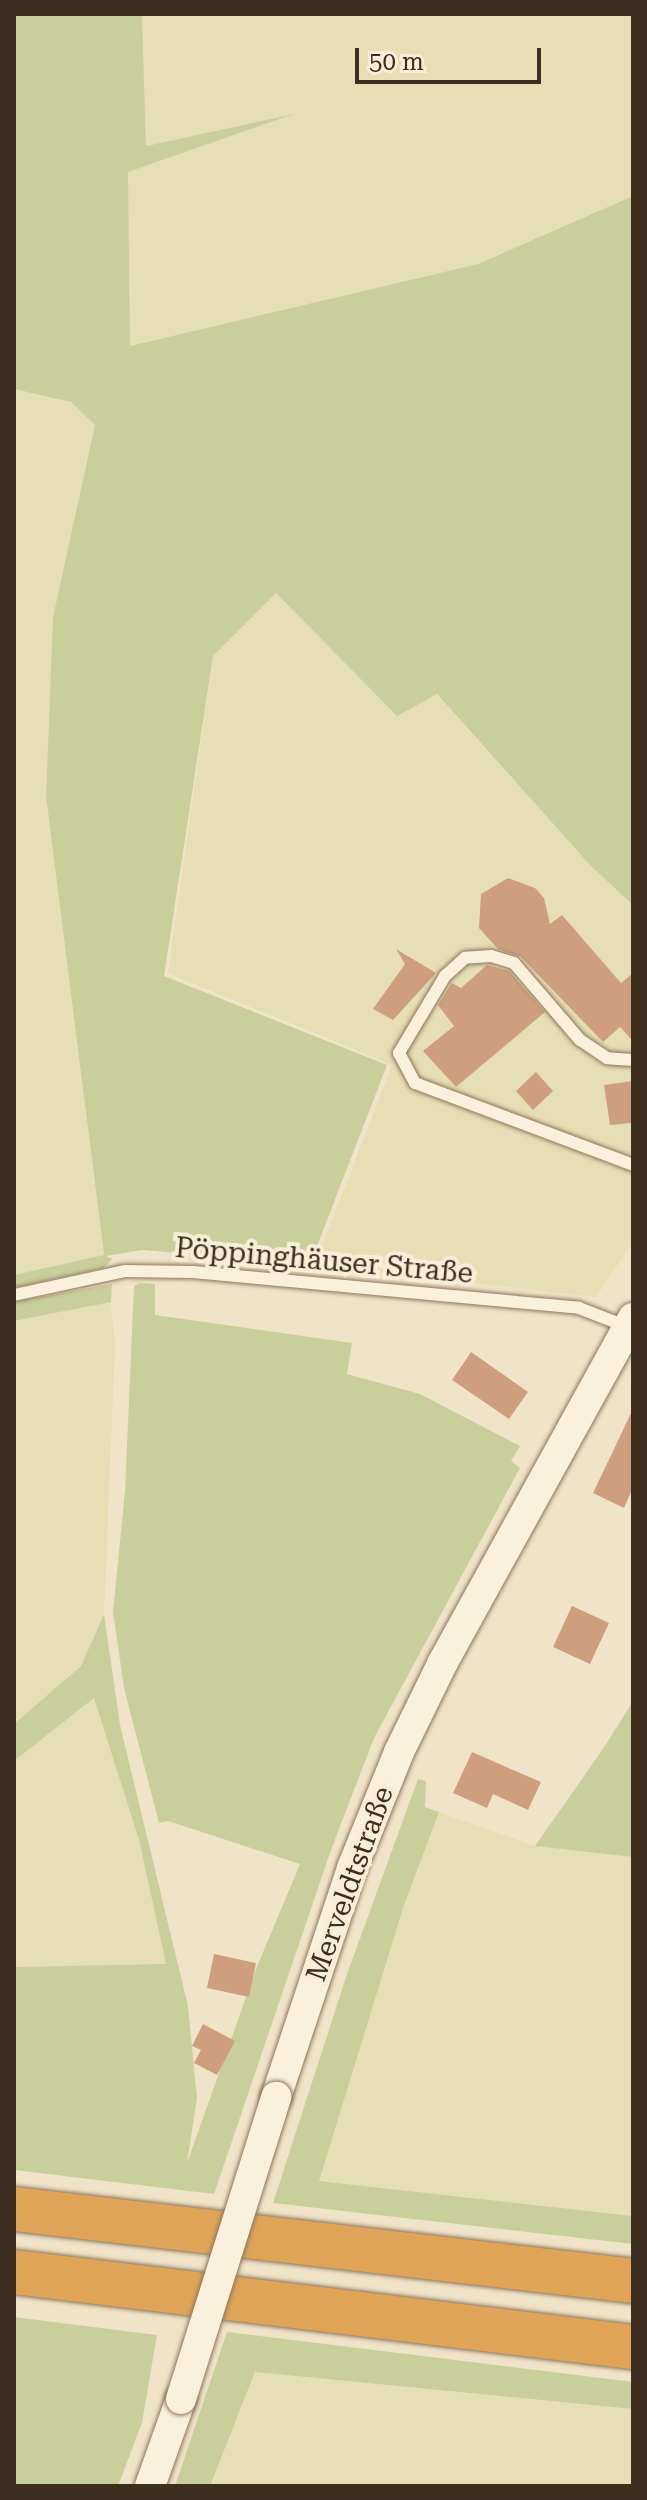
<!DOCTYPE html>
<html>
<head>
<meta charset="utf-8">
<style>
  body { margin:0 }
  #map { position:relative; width:647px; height:2500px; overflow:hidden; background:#f0e4c8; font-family:"Roboto Serif",serif }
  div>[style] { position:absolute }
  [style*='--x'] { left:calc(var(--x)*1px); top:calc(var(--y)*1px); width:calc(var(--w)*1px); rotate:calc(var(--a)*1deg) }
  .farmland>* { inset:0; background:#e6deb5 }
  .green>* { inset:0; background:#c9cf9b }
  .building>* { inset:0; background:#cf9f7d }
  .roads { filter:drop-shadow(0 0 2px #8d765c) drop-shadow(0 0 2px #8d765c) }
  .service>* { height:12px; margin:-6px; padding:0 6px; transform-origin:6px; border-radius:6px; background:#faf1dc }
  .tertiary>* { height:30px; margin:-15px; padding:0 15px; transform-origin:15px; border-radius:15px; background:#faf1dc }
  .motorway>* { height:44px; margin:-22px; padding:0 22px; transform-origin:22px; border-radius:22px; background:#e0a458 }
  .bridges { filter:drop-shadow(0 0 2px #8d765c) drop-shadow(0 0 2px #8d765c) }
  .tertiary-bridge>* { height:30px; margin:-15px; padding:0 15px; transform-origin:15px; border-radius:15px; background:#faf1dc }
  span { translate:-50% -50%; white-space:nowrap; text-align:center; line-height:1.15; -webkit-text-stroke:8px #f7eed8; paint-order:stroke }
  .street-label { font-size:28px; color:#3d2e20 }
  .frame { position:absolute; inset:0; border:16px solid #3d2e20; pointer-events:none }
  .scale { position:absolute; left:355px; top:48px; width:186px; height:36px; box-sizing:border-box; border:4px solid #3d2e20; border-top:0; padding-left:10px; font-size:24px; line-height:28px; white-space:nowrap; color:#3d2e20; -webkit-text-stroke:6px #f7eed8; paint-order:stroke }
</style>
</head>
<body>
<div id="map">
  <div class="farmland">
    <div style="clip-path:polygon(142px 14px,633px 14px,633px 196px,478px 264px,129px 346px,128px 172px,286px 117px,146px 146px)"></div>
    <div style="clip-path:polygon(14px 389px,71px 402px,95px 425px,53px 617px,46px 796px,104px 1256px,14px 1275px)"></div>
    <div style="clip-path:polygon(276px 593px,397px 715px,436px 694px,590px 865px,633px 905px,633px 1242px,596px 1297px,315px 1265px,392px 1065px,168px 973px,213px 656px)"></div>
    <div style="clip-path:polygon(111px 1302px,115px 1346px,104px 1614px,81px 1666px,14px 1724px,14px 1321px)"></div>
    <div style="clip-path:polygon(94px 1697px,139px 1840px,166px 1965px,14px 1967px,14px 1761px)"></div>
    <div style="clip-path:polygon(439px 1812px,535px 1846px,633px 1857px,633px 2216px,318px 2181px,404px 1905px)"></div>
    <div style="clip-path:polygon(255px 2372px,633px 2409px,633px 2486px,210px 2486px)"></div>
  </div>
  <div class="green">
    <div style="clip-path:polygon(14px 14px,142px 14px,146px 146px,294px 114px,128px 172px,130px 346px,478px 264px,633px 196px,633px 905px,590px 865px,437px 694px,397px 716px,276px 593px,213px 656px,164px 976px,387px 1065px,310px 1264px,142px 1250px,106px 1256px,112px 1259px,104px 1268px,14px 1288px,14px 1275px,104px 1255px,46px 796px,53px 617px,95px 425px,71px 402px,14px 389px)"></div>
    <div style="clip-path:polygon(141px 1283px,155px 1284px,155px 1315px,352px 1343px,347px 1374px,420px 1394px,520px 1446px,511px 1461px,520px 1468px,374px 1738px,331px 1850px,214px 2194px,14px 2170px,14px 1967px,166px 1964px,139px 1840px,94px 1698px,14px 1761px,14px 1724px,81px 1666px,104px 1614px,120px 1725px,188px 2006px,197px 2098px,187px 2163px,256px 1969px,300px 1864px,168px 1821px,159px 1823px,124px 1688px,113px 1612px,125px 1491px,134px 1286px)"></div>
    <div style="clip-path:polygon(112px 1284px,111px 1302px,14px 1321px,14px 1302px)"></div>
    <div style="clip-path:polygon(633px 1701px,633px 1857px,535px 1846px,605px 1746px)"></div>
    <div style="clip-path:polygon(418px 1779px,426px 1781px,425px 1807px,439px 1812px,404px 1905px,319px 2181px,633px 2216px,633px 2244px,273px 2203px,347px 1974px)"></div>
    <div style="clip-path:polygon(14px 2317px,157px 2335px,142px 2423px,118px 2486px,14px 2486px)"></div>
    <div style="clip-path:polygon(227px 2332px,633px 2382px,633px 2409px,255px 2372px,210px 2486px,175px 2486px)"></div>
  </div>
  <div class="building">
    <div style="clip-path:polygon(508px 878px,535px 888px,544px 898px,550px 924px,562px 915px,621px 983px,633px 973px,633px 1041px,620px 1027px,603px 1042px,521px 957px,498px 949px,479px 928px,481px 894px)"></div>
    <div style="clip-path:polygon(396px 949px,436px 973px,393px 1020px,373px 1009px,405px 964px)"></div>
    <div style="clip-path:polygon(487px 965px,509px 971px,545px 1012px,456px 1087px,423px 1051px,454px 1026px,438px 1005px,452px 983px,461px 988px)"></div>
    <div style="clip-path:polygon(536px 1072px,553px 1091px,533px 1110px,516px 1091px)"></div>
    <div style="clip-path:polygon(633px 1081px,633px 1123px,610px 1125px,604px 1085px)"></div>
    <div style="clip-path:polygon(471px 1352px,528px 1392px,509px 1419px,452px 1380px)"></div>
    <div style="clip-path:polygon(633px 1409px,633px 1488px,624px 1508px,593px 1493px)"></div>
    <div style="clip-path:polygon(572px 1606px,609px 1623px,590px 1664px,553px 1647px)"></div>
    <div style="clip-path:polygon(472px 1752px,541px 1782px,528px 1810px,493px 1794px,487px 1808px,453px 1793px)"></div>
    <div style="clip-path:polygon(214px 1954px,256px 1963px,249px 1997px,207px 1988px)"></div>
    <div style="clip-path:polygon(203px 2024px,235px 2041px,217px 2075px,194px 2063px,201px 2050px,192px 2046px)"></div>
  </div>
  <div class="roads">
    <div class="service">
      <div style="--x:633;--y:1060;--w:26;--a:-176"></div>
      <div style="--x:607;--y:1058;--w:32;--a:-146"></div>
      <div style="--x:580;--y:1040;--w:101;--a:-130.6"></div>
      <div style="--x:514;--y:963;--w:24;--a:-163"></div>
      <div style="--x:491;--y:956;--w:26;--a:176"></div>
      <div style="--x:465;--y:958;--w:27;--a:138"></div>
      <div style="--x:445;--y:976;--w:90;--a:120.9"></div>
      <div style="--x:399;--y:1053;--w:34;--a:62"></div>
      <div style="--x:415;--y:1083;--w:233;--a:20.6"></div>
      <div style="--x:14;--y:1295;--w:114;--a:-12.2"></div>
      <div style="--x:125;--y:1271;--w:68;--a:0.8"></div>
      <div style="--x:193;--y:1272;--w:388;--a:5.3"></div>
      <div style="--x:579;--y:1308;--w:53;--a:21.2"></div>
    </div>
    <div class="tertiary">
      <div style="--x:276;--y:2097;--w:241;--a:-71.6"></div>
      <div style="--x:352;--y:1868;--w:125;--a:-67.9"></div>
      <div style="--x:399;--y:1752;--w:100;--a:-63.9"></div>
      <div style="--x:443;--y:1662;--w:393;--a:-61.1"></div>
      <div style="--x:150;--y:2486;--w:92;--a:-70.4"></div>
    </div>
    <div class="motorway">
      <div style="--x:14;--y:2209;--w:623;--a:6.63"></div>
      <div style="--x:14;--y:2272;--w:624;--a:6.91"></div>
    </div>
  </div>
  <div class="bridges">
    <div class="tertiary-bridge">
      <div style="--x:181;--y:2399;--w:317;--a:-72.5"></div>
    </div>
  </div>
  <div class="street-label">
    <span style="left:324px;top:1261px;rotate:5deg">Pöppinghäuser Straße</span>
    <span style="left:350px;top:1884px;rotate:-70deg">Merveldtstraße</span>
  </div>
  <div class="frame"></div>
  <div class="scale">50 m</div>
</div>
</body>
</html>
